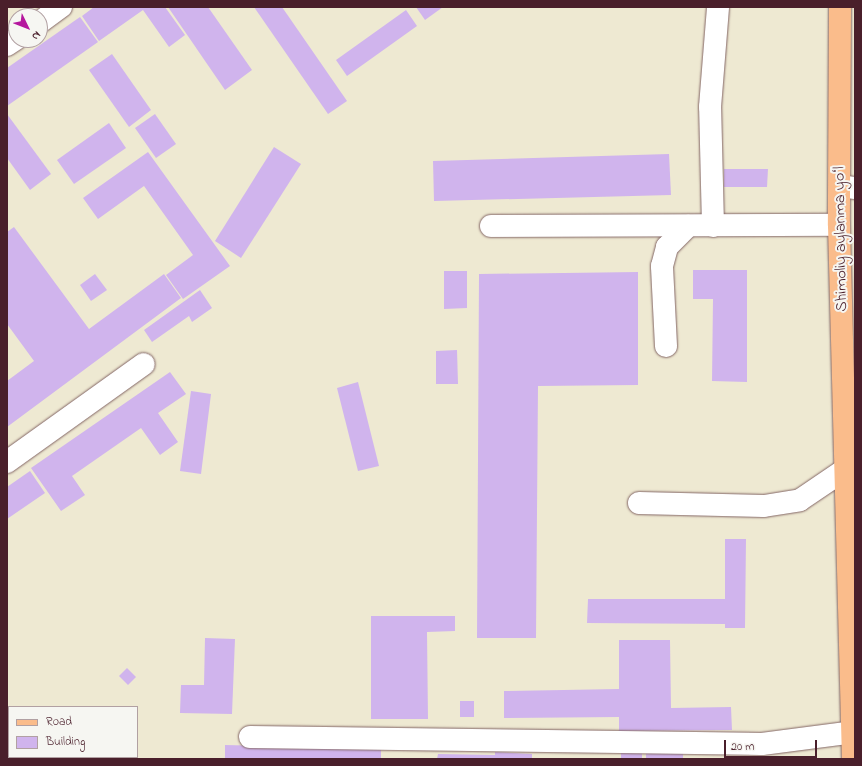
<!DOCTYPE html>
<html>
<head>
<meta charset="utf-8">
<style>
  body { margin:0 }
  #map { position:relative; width:862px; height:766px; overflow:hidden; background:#eee9d2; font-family:"Indie Flower",sans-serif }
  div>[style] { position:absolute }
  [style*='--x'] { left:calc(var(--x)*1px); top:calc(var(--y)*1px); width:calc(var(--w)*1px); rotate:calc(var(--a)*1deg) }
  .building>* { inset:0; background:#d0b4ed }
  .roads { filter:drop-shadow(0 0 1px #836665) drop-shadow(0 0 1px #836665) }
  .minor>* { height:22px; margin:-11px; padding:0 11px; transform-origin:11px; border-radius:11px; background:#fff }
  .major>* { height:22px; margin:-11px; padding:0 11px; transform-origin:11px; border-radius:11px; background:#fabc8b }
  span { translate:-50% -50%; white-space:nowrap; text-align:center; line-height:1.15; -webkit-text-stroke:4px #f6f6f2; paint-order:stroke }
  .street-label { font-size:16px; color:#4a1f2b }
  .frame { position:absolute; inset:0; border:8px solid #4a1f2b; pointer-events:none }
  .legend { position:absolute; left:8px; top:706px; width:130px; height:52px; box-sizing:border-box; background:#f6f6f2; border:1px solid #b1a0a2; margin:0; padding:5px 7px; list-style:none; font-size:12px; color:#4a1f2b }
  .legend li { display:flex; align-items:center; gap:8px; height:20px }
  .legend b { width:20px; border:1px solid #b1a0a2 }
  .north { position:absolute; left:8px; top:8px; width:40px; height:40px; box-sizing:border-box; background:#f6f6f2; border:1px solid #b1a0a2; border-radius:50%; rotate:133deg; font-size:11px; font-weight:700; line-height:16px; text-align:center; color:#4a1f2b }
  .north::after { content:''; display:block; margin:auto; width:14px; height:18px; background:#b5179e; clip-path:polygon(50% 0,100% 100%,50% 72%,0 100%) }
  .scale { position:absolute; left:724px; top:740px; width:93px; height:18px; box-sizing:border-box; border:2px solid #4a1f2b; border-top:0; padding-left:5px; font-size:12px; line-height:14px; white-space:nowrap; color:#4a1f2b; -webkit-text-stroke:3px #f6f6f2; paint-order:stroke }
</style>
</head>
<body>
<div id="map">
  <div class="building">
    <div style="clip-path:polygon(94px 7px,165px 7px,185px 35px,169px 47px,143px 10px,99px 41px,82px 16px)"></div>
    <div style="clip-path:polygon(168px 7px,208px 7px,252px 70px,225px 90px)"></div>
    <div style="clip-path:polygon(254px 7px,282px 7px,347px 101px,328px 114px)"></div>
    <div style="clip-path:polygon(416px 7px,443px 7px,425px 20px)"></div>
    <div style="clip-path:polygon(406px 10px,417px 26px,347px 76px,336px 60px)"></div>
    <div style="clip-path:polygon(80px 17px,98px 42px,7px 106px,7px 68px)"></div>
    <div style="clip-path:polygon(112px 54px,151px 110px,129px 127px,89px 70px)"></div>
    <div style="clip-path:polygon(7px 114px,51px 174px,30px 190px,7px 158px)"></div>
    <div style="clip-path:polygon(155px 114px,176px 144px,156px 158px,135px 128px)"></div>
    <div style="clip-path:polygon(109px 123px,126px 148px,74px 184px,57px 160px)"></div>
    <div style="clip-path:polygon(274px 147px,301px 164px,241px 258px,215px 241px)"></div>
    <div style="clip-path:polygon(148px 152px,230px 266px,183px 299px,166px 275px,193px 255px,144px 186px,98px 219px,83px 198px)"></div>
    <div style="clip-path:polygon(669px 154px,671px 195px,434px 201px,433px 161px)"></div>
    <div style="clip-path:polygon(724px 169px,768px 169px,767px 187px,724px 187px)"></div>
    <div style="clip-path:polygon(14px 227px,89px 329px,164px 274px,181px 298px,7px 427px,7px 381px,34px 361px,7px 324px,7px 232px)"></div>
    <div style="clip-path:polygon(693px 270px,747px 270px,747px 382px,712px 381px,713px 299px,693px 299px)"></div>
    <div style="clip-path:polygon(444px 271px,467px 271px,467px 308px,444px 309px)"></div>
    <div style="clip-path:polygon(638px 272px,638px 385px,538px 386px,536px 638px,477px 638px,479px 274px)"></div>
    <div style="clip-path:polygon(95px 274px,107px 290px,91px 301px,80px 285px)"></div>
    <div style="clip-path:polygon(200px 290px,212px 308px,192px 322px,189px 316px,152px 342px,144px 330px)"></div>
    <div style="clip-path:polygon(457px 350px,458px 384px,436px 384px,436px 351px)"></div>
    <div style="clip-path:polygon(170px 372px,186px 394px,158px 413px,178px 442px,160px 455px,141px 428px,72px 476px,85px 495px,61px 511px,31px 468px)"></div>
    <div style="clip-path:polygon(358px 382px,379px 466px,358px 471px,337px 388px)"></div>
    <div style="clip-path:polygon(191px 391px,211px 394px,201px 474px,180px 471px)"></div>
    <div style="clip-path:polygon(30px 471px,45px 493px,7px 519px,7px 487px)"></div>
    <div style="clip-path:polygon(725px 539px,746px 539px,745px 628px,725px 628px,725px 624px,587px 623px,588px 599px,725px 599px)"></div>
    <div style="clip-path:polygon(371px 616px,455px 616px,455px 631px,427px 632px,428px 719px,371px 719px)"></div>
    <div style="clip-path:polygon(205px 638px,235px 639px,232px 714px,180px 713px,181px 685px,204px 685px)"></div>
    <div style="clip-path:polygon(619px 640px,670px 640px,671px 708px,731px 707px,732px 730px,619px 731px,619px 717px,504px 718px,504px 691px,619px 689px)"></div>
    <div style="clip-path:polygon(127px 668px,136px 677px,128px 685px,119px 676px)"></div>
    <div style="clip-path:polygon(460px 701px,474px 701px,474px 717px,460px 717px)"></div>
    <div style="clip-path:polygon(225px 745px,381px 749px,381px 759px,225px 759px)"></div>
    <div style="clip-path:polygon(495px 752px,532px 754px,532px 759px,437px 759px,438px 754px,495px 755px)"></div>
    <div style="clip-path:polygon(621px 752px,642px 752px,642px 759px,621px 759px)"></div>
    <div style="clip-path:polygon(646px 752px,683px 753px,683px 759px,646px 759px)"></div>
  </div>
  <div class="roads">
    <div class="minor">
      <div style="--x:40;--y:22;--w:26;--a:-36"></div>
      <div style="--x:7;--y:45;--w:11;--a:-34"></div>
      <div style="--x:840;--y:186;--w:15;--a:8"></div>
      <div style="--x:491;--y:226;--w:348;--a:-0.2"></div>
      <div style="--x:713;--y:226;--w:119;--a:-91.4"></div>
      <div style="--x:710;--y:107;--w:100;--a:-85.4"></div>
      <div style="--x:666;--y:346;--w:80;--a:-92.9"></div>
      <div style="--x:662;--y:266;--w:20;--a:-75"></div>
      <div style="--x:667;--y:247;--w:30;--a:-45"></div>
      <div style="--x:7;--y:462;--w:168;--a:-35.6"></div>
      <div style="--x:639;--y:503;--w:125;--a:1.4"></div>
      <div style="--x:764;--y:506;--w:36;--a:-9"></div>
      <div style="--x:800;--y:500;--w:55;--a:-34"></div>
      <div style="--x:250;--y:737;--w:512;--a:0.78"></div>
      <div style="--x:762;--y:744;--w:93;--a:-7.4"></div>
    </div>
    <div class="major">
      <div style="--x:840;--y:7;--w:218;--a:90.3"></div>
      <div style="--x:839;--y:225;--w:534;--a:88.5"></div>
    </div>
  </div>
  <div class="street-label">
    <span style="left:841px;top:239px;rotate:-91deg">Shimoliy aylanma yoʻl</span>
  </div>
  <div class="frame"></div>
  <ul class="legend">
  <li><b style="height:5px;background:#fabc8b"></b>Road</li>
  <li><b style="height:11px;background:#d0b4ed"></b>Building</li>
  </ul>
  <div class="north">N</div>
  <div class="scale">20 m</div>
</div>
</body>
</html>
